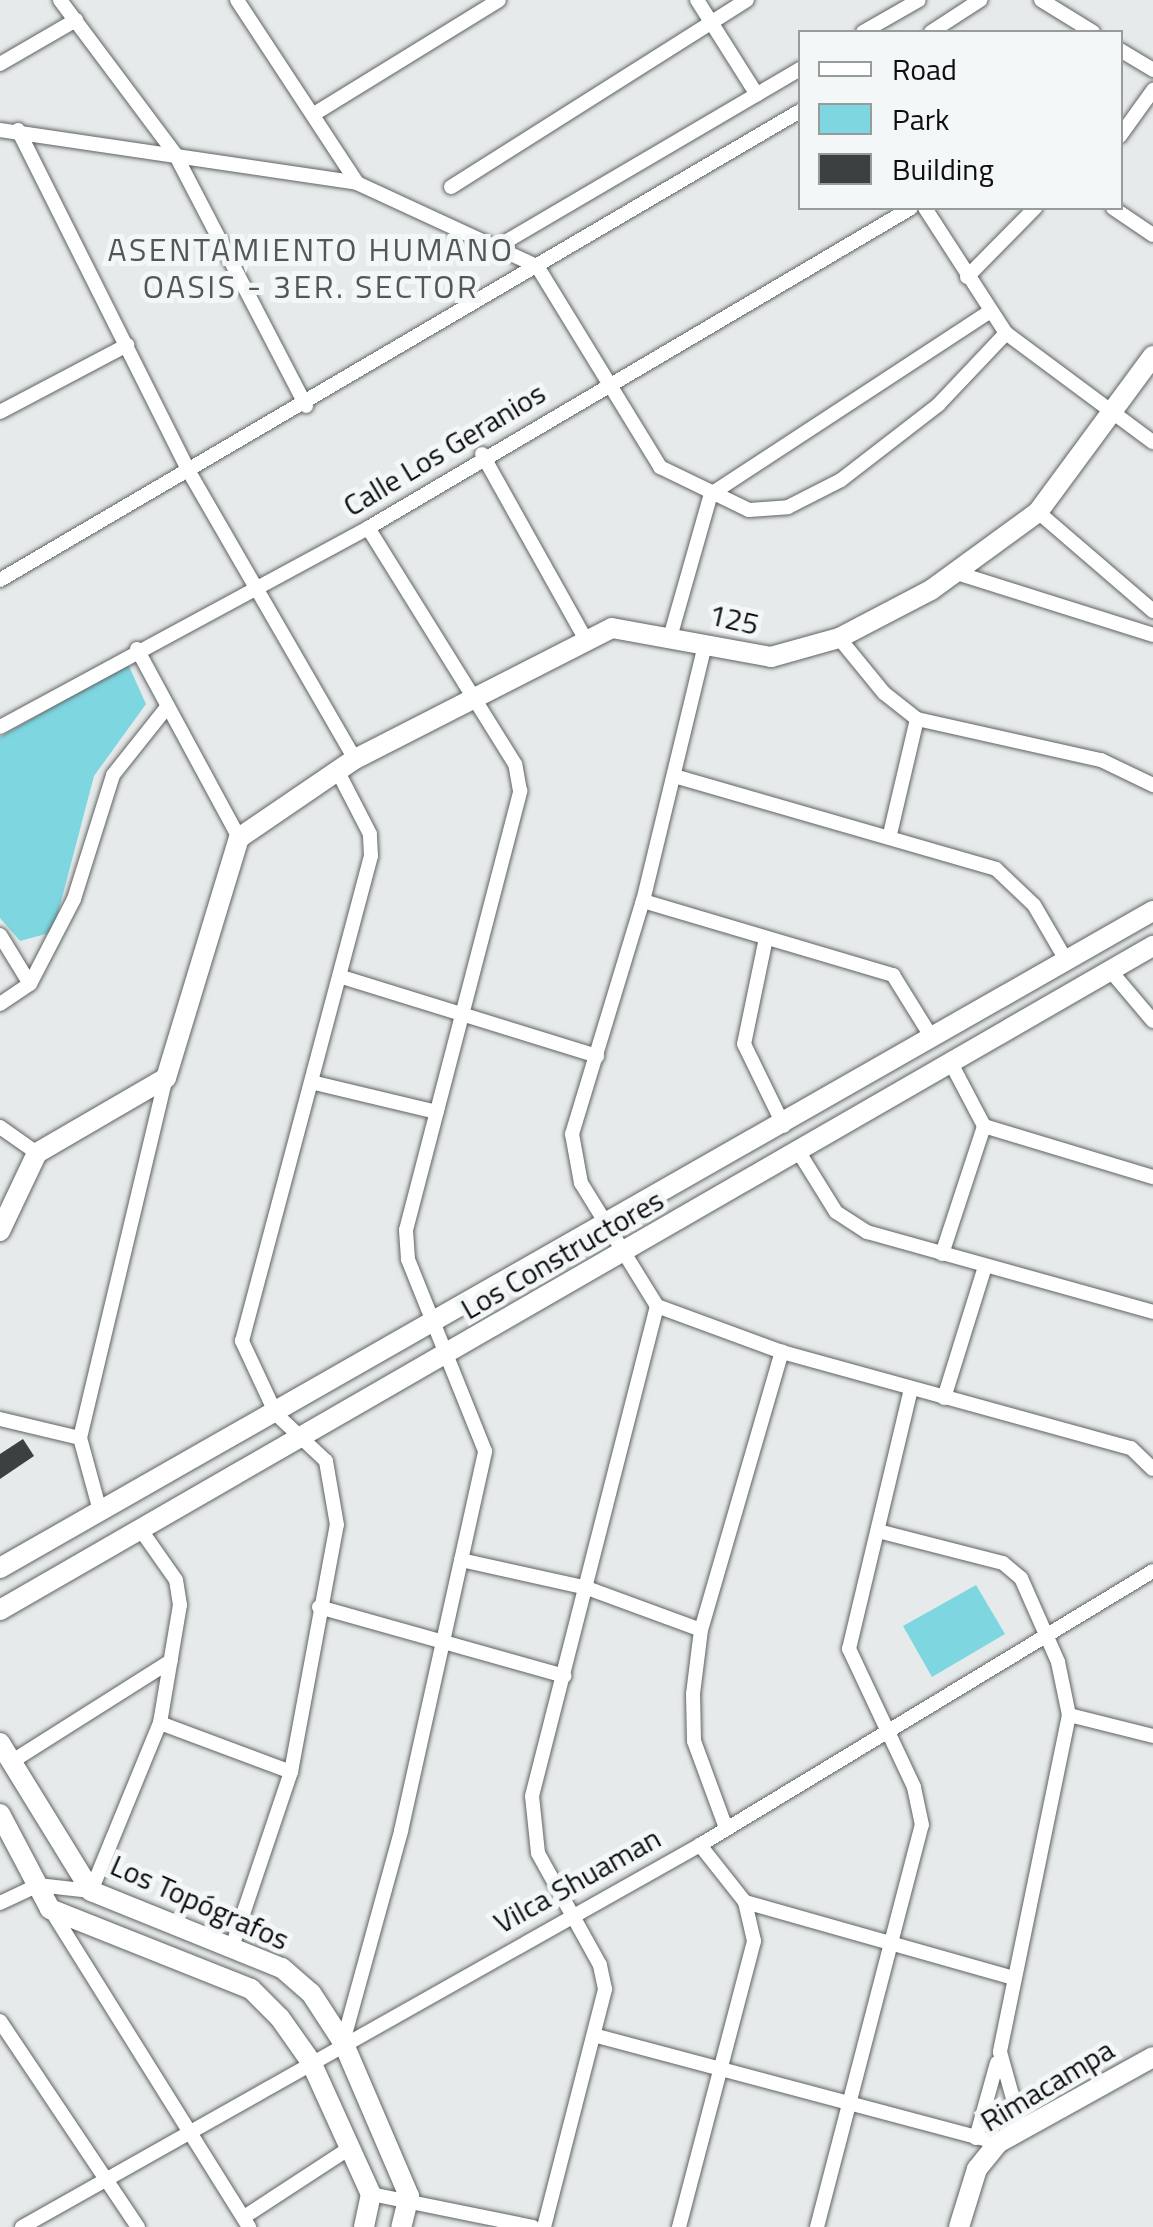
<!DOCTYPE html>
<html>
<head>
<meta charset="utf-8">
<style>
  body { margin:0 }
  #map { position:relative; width:1153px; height:2227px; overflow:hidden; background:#e6eaea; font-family:"Titillium Web",sans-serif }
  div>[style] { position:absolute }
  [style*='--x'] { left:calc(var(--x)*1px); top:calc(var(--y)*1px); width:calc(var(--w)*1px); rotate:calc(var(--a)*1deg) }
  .green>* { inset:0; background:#7ed6e1 }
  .building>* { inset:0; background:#3c4040 }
  .roads { filter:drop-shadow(0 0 2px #5f6363) drop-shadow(0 0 2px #5f6363) }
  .street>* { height:14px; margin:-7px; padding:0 7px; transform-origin:7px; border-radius:7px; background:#fff }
  .secondary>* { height:20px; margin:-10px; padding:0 10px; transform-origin:10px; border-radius:10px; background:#fff }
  span { translate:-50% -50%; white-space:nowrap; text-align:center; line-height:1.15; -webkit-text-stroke:10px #f3f7f8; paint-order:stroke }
  .street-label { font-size:30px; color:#0e1010 }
  .neighbourhood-label { font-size:32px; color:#545758; letter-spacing:2.5px }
  .legend { position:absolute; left:798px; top:30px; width:325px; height:180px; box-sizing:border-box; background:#f3f7f8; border:2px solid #979b9b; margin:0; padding:12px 18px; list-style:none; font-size:30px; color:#0e1010 }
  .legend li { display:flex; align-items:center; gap:20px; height:50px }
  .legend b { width:50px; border:2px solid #979b9b }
</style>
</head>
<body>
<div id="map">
  <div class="green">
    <div style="clip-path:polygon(128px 664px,146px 704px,94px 776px,53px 932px,20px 941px,0 918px,0 737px)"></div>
    <div style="clip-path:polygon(976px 1585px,1005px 1634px,932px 1677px,903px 1626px)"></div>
  </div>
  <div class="building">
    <div style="clip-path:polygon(23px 1439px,34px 1456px,0 1479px,0 1454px)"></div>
  </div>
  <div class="roads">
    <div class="street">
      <div style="--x:60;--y:0;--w:192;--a:53.2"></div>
      <div style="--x:175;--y:154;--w:284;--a:62.5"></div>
      <div style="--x:237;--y:0;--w:219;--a:56.7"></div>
      <div style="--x:697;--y:0;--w:112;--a:57.7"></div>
      <div style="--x:1041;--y:0;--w:61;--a:31.6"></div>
      <div style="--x:863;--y:32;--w:64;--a:-29.7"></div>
      <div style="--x:931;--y:32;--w:59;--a:-33.1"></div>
      <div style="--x:1120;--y:50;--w:39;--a:31"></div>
      <div style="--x:0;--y:64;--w:88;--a:-30.1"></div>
      <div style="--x:314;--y:114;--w:217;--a:-31.6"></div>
      <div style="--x:0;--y:130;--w:361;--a:8.4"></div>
      <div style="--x:357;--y:183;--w:198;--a:24.8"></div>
      <div style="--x:537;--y:266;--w:236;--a:58.5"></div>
      <div style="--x:660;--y:467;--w:99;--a:25.8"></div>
      <div style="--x:749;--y:510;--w:39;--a:-4"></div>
      <div style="--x:788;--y:507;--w:59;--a:-27"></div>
      <div style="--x:841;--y:480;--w:123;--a:-37.7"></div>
      <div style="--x:938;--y:405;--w:99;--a:-46.6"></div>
      <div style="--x:18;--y:130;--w:380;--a:63.4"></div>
      <div style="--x:188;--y:470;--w:334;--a:60"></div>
      <div style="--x:1120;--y:136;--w:57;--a:-54.3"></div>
      <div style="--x:451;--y:187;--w:350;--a:-32.3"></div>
      <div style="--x:925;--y:208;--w:149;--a:57.1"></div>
      <div style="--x:1006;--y:333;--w:183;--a:36.6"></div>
      <div style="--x:1113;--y:208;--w:48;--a:34"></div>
      <div style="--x:495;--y:248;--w:354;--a:-30.4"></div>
      <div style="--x:967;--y:277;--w:97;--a:-45.4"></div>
      <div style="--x:0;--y:412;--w:144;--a:-27.8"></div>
      <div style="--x:482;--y:454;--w:215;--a:60.8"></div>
      <div style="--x:1038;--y:512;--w:152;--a:40.7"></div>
      <div style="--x:960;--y:574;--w:202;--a:17.5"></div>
      <div style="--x:0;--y:580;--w:927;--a:-30.38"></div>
      <div style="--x:671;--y:634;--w:146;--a:-74.1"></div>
      <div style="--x:711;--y:494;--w:331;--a:-33.2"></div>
      <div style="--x:839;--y:638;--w:71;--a:50.7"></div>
      <div style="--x:884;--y:693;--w:42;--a:38.2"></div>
      <div style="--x:917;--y:719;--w:189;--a:12.6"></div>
      <div style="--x:1101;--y:760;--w:58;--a:25.7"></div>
      <div style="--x:137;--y:649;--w:215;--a:61.6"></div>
      <div style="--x:0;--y:727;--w:418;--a:-28.4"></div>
      <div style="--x:368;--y:528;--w:630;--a:-30.51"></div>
      <div style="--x:674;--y:776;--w:335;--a:16.1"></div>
      <div style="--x:996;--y:869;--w:52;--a:43.5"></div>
      <div style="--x:1034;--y:905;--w:64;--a:59.8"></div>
      <div style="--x:890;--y:834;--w:118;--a:-76.8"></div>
      <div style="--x:643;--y:901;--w:261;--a:16.5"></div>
      <div style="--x:893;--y:975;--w:74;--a:58.2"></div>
      <div style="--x:0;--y:935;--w:57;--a:58.5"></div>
      <div style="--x:766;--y:938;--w:108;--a:101.7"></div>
      <div style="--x:744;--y:1044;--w:91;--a:64"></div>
      <div style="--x:1109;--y:969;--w:68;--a:49.8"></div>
      <div style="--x:345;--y:978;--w:264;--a:17.2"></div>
      <div style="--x:0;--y:1004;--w:36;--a:-34"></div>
      <div style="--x:30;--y:984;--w:96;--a:-62.6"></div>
      <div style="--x:74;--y:899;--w:130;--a:-72.5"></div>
      <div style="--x:113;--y:775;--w:87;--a:-51.5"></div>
      <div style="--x:952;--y:1065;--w:69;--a:62.3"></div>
      <div style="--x:984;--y:1126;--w:177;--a:16.8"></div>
      <div style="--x:315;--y:1083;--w:125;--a:13.4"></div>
      <div style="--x:0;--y:1127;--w:45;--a:35.1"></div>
      <div style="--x:800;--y:1154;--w:68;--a:58.2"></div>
      <div style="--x:836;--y:1212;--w:37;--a:33"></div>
      <div style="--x:867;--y:1232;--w:297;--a:15.6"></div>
      <div style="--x:942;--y:1254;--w:135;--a:-71.8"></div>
      <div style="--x:657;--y:1306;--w:133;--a:20.2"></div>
      <div style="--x:782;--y:1352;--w:362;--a:15.4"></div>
      <div style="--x:1131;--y:1448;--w:30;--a:44"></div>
      <div style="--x:944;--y:1398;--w:138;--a:-72.7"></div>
      <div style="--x:0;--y:1419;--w:82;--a:13.4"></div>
      <div style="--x:100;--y:1511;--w:76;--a:-105.3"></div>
      <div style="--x:80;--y:1438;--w:370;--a:-76.6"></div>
      <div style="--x:878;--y:1531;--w:129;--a:14.4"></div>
      <div style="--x:1003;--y:1563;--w:23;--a:40"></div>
      <div style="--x:1021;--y:1578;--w:92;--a:66.2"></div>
      <div style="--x:1058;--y:1662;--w:54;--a:78.3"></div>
      <div style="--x:1069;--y:1715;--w:344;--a:101.6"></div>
      <div style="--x:1000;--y:2052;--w:82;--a:74.4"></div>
      <div style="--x:461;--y:1560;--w:129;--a:12.5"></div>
      <div style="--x:587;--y:1588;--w:121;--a:20.2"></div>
      <div style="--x:319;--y:1607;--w:255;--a:15.7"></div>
      <div style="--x:1069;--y:1715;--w:87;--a:14"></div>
      <div style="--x:160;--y:1723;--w:140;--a:20.5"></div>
      <div style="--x:11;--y:1762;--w:189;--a:-32.3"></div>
      <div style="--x:726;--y:1828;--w:93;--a:-110.2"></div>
      <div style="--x:694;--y:1741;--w:47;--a:-91.2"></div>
      <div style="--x:693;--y:1694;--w:64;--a:-82.9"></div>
      <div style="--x:701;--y:1630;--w:290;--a:-73.8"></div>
      <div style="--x:745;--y:1902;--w:275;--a:15.8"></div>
      <div style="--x:0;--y:1903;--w:42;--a:-25.3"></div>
      <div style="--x:38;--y:1885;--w:53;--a:6.5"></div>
      <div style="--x:91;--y:1891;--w:182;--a:-67.7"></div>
      <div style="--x:160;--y:1723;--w:120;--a:-80.4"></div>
      <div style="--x:180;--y:1605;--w:25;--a:-99"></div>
      <div style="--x:176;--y:1580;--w:57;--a:-125.1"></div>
      <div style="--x:51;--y:1910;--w:374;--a:58"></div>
      <div style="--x:232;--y:1947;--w:185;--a:-71.4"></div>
      <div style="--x:291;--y:1772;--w:251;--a:-79.5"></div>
      <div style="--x:337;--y:1525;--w:65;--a:-99.8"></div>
      <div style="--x:326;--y:1461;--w:69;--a:-136.8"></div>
      <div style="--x:276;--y:1414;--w:81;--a:-115"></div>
      <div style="--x:242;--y:1341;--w:502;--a:-75.11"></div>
      <div style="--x:371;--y:856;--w:22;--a:-93"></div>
      <div style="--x:370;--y:834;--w:70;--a:-117.3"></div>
      <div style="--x:0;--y:2021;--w:248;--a:56.2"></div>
      <div style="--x:597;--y:2036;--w:415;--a:14.9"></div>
      <div style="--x:343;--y:2042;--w:219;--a:-74.6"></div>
      <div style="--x:401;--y:1831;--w:389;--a:-77.5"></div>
      <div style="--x:485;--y:1451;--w:207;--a:-111.9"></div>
      <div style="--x:408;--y:1259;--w:29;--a:-94"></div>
      <div style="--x:406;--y:1230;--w:454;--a:-75.4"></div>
      <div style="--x:520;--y:791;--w:27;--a:-100"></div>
      <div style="--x:515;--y:764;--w:278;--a:-121.9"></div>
      <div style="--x:976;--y:2138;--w:78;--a:-74.4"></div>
      <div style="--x:371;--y:2194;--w:165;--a:11.5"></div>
      <div style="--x:244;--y:2217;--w:126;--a:-33.1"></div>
      <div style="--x:22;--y:2227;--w:778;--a:-29.4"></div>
      <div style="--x:700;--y:1845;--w:529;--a:-31.17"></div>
      <div style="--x:544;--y:2227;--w:246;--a:-75.6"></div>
      <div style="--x:605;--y:1989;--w:25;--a:-102"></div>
      <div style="--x:600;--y:1965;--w:128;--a:-119"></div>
      <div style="--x:538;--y:1853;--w:57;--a:-96"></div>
      <div style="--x:532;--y:1796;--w:506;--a:-75.69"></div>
      <div style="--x:657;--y:1306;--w:145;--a:-121.7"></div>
      <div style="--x:581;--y:1183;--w:50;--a:-100.4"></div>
      <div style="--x:572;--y:1134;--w:244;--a:-73.1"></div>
      <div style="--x:643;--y:901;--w:263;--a:-76.4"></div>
      <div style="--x:679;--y:2227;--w:296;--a:-75.3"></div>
      <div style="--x:754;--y:1941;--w:40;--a:-103"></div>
      <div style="--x:745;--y:1902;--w:73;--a:-128.3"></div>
      <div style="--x:817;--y:2227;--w:415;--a:-75.4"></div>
      <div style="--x:922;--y:1825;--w:39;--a:-102"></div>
      <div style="--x:914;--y:1787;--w:153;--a:-115.2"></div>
      <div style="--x:849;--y:1649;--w:267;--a:-76.6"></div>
    </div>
    <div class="secondary">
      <div style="--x:0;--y:1231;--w:86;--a:-64.6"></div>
      <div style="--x:37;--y:1153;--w:149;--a:-30.2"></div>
      <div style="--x:166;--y:1078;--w:251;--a:-73.1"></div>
      <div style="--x:239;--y:838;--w:140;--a:-34.3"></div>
      <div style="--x:355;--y:759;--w:288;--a:-27"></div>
      <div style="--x:612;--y:628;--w:162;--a:10.3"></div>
      <div style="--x:771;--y:657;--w:71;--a:-15.6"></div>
      <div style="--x:839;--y:638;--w:104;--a:-27.6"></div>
      <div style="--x:931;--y:590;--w:132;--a:-36.1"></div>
      <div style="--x:1038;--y:512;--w:194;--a:-53.6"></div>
      <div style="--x:0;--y:1568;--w:1327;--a:-29.68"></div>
      <div style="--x:0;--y:1610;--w:1331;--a:-29.94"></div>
      <div style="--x:0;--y:1743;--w:174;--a:58.4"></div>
      <div style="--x:91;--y:1891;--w:206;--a:22"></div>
      <div style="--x:282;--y:1968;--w:38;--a:41"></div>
      <div style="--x:311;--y:1993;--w:59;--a:56.9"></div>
      <div style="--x:343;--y:2042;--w:168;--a:66.8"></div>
      <div style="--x:409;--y:2196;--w:32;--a:104"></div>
      <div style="--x:0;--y:1814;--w:107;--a:62.2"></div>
      <div style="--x:50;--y:1909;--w:216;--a:21.7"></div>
      <div style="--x:251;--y:1989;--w:41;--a:45"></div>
      <div style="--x:280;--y:2018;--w:54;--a:54.8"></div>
      <div style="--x:311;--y:2062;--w:145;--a:65.6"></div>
      <div style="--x:371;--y:2194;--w:34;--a:102"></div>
      <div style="--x:959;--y:2227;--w:61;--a:-72.8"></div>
      <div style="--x:977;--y:2169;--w:33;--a:-51"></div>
      <div style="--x:998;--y:2143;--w:177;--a:-29"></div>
    </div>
  </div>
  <div class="street-label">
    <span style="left:444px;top:449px;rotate:-31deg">Calle Los Geranios</span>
    <span style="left:734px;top:619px;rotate:13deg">125</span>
    <span style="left:562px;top:1254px;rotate:-30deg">Los Constructores</span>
    <span style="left:577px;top:1880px;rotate:-29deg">Vilca Shuaman</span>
    <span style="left:200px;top:1902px;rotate:24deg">Los Topógrafos</span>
    <span style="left:1047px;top:2085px;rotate:-31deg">Rimacampa</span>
  </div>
  <div class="neighbourhood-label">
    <span style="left:311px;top:268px">ASENTAMIENTO HUMANO<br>OASIS - 3ER. SECTOR</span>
  </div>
  <ul class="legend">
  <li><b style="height:12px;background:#fff"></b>Road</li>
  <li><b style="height:28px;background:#7ed6e1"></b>Park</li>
  <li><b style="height:28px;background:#3c4040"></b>Building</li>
  </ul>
</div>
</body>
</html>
